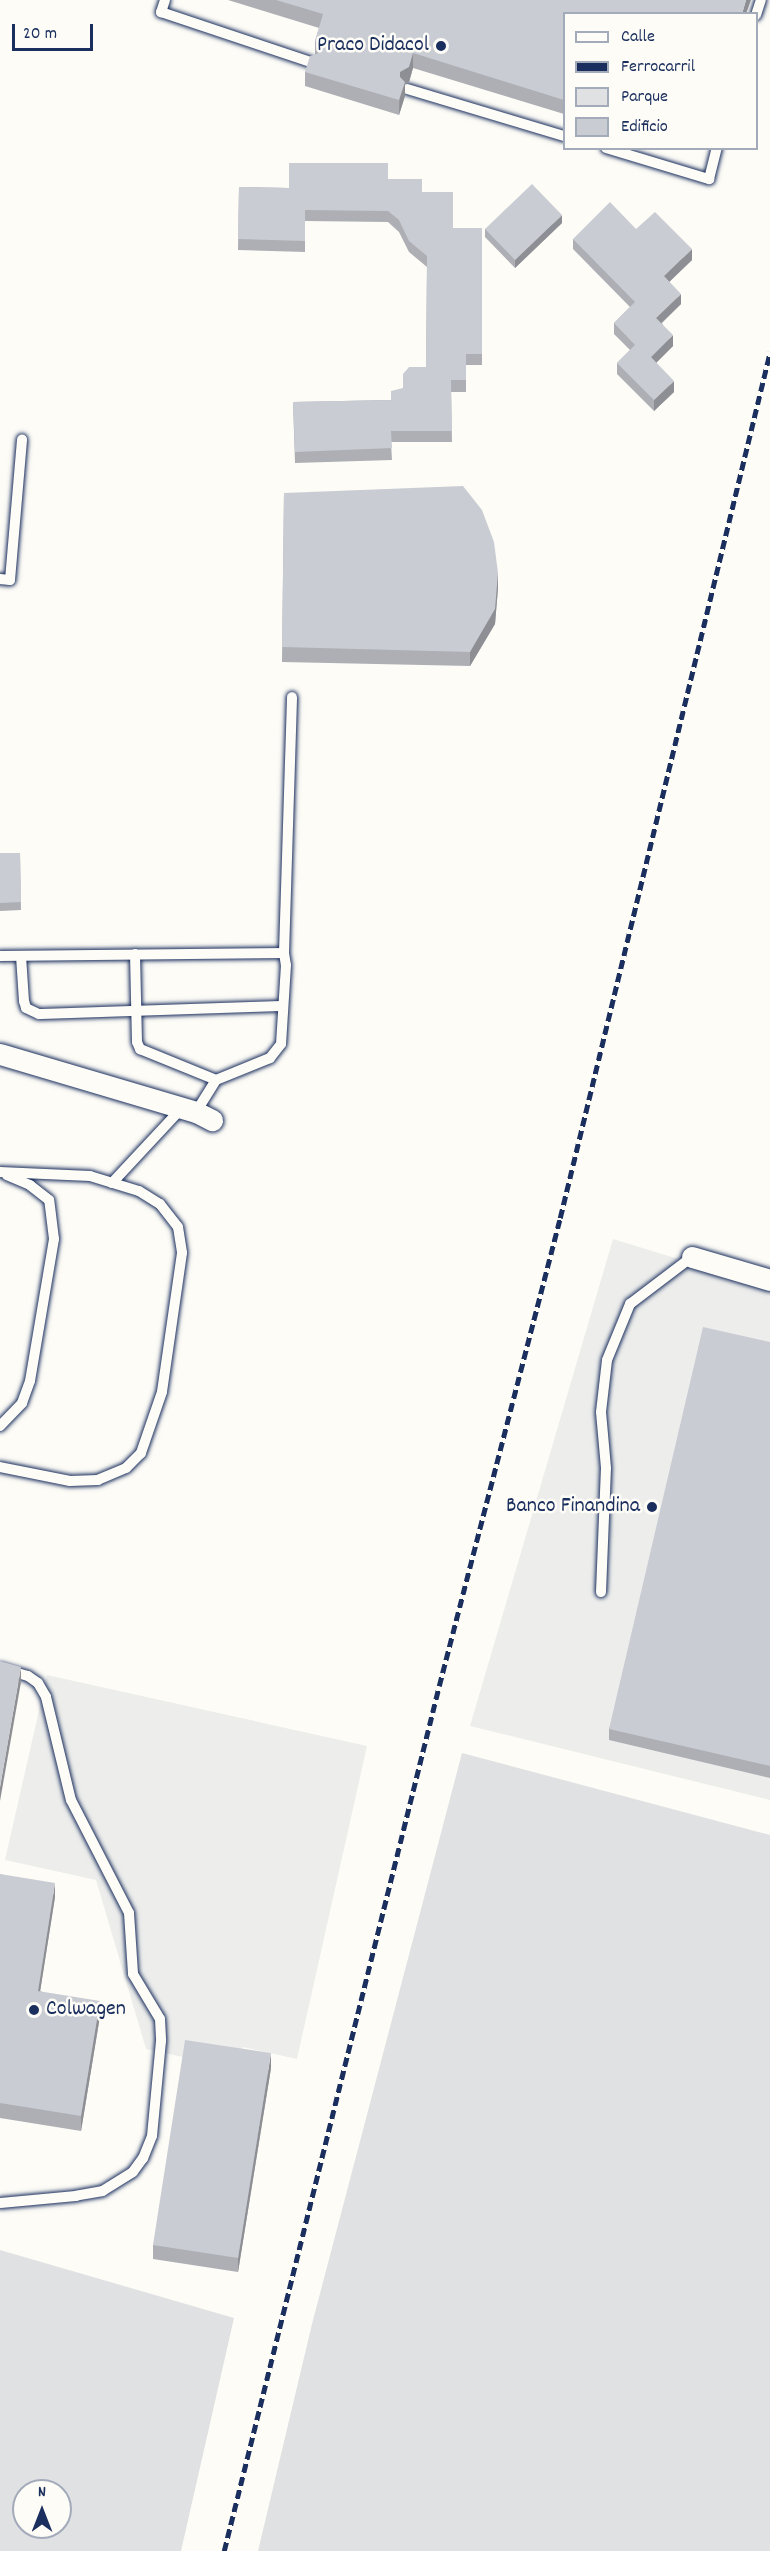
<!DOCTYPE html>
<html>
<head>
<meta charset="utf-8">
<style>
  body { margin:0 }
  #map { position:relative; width:770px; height:2551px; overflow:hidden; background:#fdfcf7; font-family:Dekko,sans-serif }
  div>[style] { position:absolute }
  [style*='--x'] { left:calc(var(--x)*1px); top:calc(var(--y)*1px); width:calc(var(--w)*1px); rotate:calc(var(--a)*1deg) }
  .built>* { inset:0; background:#edeeec }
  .green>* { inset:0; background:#e0e1e3 }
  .roads { filter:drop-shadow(0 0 2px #1b2f5e) drop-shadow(0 0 2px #1b2f5e) }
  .service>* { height:10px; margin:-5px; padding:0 5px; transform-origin:5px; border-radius:5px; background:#fdfcf7 }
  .minor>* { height:21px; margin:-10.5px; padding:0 10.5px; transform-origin:10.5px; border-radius:10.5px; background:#fdfcf7 }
  .rail>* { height:4.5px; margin-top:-2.25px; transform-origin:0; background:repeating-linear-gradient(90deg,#1b2f5e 0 9px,transparent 0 13.5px) }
  .wall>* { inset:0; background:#adafb5 }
  .shaded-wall>* { inset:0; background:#8d8f94 }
  .building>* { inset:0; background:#c9ccd3 }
  .dots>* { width:16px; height:16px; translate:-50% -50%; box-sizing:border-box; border:3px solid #fdfcf7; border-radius:50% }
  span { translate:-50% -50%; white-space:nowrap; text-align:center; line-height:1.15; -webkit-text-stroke:5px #fdfcf7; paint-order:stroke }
  .poi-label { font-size:22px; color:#1b2f5e }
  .right { translate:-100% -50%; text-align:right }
  .left { translate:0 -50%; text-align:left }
  .legend { position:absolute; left:563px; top:12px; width:195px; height:138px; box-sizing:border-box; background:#fdfcf7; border:2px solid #a3aaba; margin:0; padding:8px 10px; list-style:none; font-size:18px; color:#1b2f5e }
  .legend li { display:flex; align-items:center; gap:12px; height:30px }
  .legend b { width:30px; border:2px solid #a3aaba }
  .north { position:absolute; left:12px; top:2479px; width:60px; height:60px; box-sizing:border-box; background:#fdfcf7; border:2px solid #a3aaba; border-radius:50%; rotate:0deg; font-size:16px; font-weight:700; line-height:24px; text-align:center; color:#1b2f5e }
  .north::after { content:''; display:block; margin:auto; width:21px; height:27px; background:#1b2f5e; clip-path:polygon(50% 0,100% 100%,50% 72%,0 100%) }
  .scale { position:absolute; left:12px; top:24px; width:81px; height:27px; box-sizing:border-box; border:3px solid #1b2f5e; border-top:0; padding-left:8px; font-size:18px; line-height:21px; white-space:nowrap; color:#1b2f5e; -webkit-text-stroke:4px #fdfcf7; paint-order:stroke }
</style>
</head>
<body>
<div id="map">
  <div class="built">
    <div style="clip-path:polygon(613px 1239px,770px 1287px,770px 1800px,470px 1726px)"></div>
    <div style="clip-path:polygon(47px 1675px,367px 1746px,297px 2059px,243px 2047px,238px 2069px,146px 2049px,96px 1880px,5px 1860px)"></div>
  </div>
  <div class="green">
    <div style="clip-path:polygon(462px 1753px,770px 1835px,770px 2551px,258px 2551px,312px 2324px)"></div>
    <div style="clip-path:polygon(evenodd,0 2250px,234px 2318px,181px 2551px,0 2551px,0 2250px,24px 2491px,60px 2491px,60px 2527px,24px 2527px,24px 2491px)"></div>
  </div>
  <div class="roads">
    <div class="service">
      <div style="--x:165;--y:0;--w:13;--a:108"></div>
      <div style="--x:161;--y:12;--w:160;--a:18.5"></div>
      <div style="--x:756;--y:15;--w:16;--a:-72"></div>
      <div style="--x:407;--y:89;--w:164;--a:16.7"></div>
      <div style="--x:606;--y:148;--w:108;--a:16.8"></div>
      <div style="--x:709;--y:179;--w:32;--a:-76"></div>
      <div style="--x:0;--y:579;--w:10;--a:6"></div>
      <div style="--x:10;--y:580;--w:141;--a:-85.1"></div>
      <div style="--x:284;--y:953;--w:256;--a:-88.2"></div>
      <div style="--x:135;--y:954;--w:88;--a:88.7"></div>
      <div style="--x:137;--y:1042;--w:8;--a:67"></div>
      <div style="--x:140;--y:1049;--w:82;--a:22.2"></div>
      <div style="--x:0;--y:956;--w:284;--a:-0.6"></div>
      <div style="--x:284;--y:953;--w:12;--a:81"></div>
      <div style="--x:286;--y:965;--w:79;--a:93.6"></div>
      <div style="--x:281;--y:1044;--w:18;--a:128"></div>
      <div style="--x:270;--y:1058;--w:58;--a:157.8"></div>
      <div style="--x:216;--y:1080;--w:38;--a:122"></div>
      <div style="--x:21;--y:956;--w:45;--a:86.2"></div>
      <div style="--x:24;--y:1001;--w:7;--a:74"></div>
      <div style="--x:26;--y:1008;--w:14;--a:25"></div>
      <div style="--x:39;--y:1014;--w:244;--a:-1.9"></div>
      <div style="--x:0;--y:1172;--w:90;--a:2.5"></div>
      <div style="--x:90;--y:1176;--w:51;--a:17"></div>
      <div style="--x:139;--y:1191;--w:25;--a:32"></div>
      <div style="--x:160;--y:1204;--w:29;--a:52"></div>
      <div style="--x:178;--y:1227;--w:26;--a:81"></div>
      <div style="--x:182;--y:1253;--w:140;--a:98.2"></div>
      <div style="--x:162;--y:1392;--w:65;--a:109"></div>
      <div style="--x:141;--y:1453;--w:21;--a:135"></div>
      <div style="--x:126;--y:1468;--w:30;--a:157"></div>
      <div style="--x:98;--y:1480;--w:28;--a:178"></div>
      <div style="--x:70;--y:1481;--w:71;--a:-168.7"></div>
      <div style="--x:112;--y:1183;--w:103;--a:-47"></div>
      <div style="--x:0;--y:1426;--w:32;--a:-46"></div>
      <div style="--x:22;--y:1403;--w:23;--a:-70"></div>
      <div style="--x:30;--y:1381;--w:144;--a:-80.4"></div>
      <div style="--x:54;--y:1239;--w:39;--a:-97"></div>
      <div style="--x:49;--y:1200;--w:24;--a:-142"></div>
      <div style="--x:30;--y:1185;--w:25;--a:-157"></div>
      <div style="--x:601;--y:1592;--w:124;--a:-87.7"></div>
      <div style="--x:606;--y:1468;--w:56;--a:-95.1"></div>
      <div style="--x:601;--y:1412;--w:52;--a:-83.4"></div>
      <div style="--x:607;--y:1360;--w:61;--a:-67.7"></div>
      <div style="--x:630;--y:1304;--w:78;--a:-37.2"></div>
      <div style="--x:0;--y:1668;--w:29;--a:16"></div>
      <div style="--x:28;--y:1676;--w:12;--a:35"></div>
      <div style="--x:38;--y:1683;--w:16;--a:60"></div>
      <div style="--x:46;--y:1697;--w:106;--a:76.4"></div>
      <div style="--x:71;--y:1800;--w:127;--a:62.8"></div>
      <div style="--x:129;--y:1913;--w:61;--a:86.2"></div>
      <div style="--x:133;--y:1974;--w:52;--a:59"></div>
      <div style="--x:160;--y:2019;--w:22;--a:87"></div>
      <div style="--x:161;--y:2041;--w:95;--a:95.4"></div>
      <div style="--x:152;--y:2136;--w:24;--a:112"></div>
      <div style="--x:143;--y:2158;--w:17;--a:126"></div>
      <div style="--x:133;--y:2172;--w:36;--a:148"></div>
      <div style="--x:103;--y:2191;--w:27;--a:170"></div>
      <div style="--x:76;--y:2196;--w:76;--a:174.7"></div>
    </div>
    <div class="minor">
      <div style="--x:0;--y:1054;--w:204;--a:16.5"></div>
      <div style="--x:196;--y:1112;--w:18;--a:27"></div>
      <div style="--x:692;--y:1257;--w:81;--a:16.4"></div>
    </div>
  </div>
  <div class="rail">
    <div style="--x:224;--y:2551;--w:891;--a:-76.04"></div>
    <div style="--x:439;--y:1686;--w:483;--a:-75.5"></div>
    <div style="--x:560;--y:1218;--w:891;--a:-76.37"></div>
  </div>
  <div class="wall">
    <div style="clip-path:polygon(228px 0,751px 0,564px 14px,564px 114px,413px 68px,409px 82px,405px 84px,405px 96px,399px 115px,305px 86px,305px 72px,315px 55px,315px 41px,319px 28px)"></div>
    <div style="clip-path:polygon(388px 179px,422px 192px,453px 228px,482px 228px,482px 365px,466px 365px,466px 392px,451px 392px,452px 442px,391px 442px,392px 460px,295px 463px,293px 402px,391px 400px,426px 367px,427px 267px,409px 252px,399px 232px,388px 222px,305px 221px,305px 252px,238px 250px,239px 187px,289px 188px)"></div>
    <div style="clip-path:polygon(562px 223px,515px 268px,485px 237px,485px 229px)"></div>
    <div style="clip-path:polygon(573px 239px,692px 260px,669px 282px,681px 304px,662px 323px,673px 346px,656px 363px,674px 392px,654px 411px,617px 374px,617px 363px,630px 350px,614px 334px,614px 323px,630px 307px,573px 249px)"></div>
    <div style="clip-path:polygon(284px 493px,498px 588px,495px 624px,470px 666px,282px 662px)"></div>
    <div style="clip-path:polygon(0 853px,20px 853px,21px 910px,0 911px)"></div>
    <div style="clip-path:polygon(770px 1342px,770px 1778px,609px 1740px,609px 1729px)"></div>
    <div style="clip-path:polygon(0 1874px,55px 1897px,40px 1991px,100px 2016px,81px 2131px,0 2118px)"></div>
    <div style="clip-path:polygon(271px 2068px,238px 2272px,153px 2259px,153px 2245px)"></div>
  </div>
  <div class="shaded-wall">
    <div style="clip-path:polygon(746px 0,751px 0,746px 14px,742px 14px)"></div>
    <div style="clip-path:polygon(413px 53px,413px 68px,409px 82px,405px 84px,405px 96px,399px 115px,400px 72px)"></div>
    <div style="clip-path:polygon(562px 215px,562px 223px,515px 268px,515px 260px)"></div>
    <div style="clip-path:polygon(692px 249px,692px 260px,664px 287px,664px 276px)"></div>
    <div style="clip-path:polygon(681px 294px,681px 304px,656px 328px,656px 318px)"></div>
    <div style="clip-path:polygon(673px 335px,673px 346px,651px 368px,651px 357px)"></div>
    <div style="clip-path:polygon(674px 381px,674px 392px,654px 411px,654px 400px)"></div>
    <div style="clip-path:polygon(498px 573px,498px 588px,495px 624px,470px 666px,470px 652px)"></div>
    <div style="clip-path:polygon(21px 1667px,21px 1682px,0 1801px,0 1787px)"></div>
    <div style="clip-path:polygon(55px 1883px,55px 1897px,38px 2005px,38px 1991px)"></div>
    <div style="clip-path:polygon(100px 2001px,100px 2016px,81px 2131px,81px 2116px)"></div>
    <div style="clip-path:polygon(271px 2053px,271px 2068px,238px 2272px,238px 2258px)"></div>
  </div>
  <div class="building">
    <div style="clip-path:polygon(276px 0,746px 0,742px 14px,564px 14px,564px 100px,413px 53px,409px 67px,400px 72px,400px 77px,405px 82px,399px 100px,305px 72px,310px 56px,317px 54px,320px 50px,319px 44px,315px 41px,323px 14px)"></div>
    <div style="clip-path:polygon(289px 163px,388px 163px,388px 179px,422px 179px,422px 192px,453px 192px,453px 228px,482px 228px,482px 354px,466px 354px,466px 380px,451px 380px,452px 431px,391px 431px,392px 448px,295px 452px,293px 402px,391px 400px,391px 391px,403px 388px,403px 374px,409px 367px,426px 367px,427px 256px,409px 241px,399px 220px,388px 211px,305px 210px,305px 241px,238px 239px,239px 187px,289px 188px)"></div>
    <div style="clip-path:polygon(532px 184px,562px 215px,515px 260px,485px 229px)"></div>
    <div style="clip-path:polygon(610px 202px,636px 229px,655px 212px,692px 249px,664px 276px,681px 294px,656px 318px,673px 335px,651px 357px,674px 381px,654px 400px,617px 363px,635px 345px,614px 323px,635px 302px,573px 239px)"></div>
    <div style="clip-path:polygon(463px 486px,482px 510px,494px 542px,498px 573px,495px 609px,470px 652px,282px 647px,284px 493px)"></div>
    <div style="clip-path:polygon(0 853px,20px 853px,21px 902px,0 903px)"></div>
    <div style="clip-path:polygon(703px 1327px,770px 1342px,770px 1766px,609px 1729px)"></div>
    <div style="clip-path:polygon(0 1661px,21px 1667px,0 1787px)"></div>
    <div style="clip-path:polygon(0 1874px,55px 1883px,38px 1991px,100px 2001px,81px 2116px,0 2103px)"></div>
    <div style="clip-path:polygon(185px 2040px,271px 2053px,238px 2258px,153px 2245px)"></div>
  </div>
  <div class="dots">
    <div style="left:441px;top:46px;background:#1b2f5e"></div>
    <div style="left:652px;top:1507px;background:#1b2f5e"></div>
    <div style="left:34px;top:2010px;background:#1b2f5e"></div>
  </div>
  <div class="poi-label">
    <span class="right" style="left:429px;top:46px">Praco Didacol</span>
    <span class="right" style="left:640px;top:1507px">Banco Finandina</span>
    <span class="left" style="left:46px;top:2010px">Colwagen</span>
  </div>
  <ul class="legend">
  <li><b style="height:8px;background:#fdfcf7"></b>Calle</li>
  <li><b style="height:8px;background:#1b2f5e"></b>Ferrocarril</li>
  <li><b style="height:16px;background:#e0e1e3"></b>Parque</li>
  <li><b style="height:16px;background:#c9ccd3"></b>Edificio</li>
  </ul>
  <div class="north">N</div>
  <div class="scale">20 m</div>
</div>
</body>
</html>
